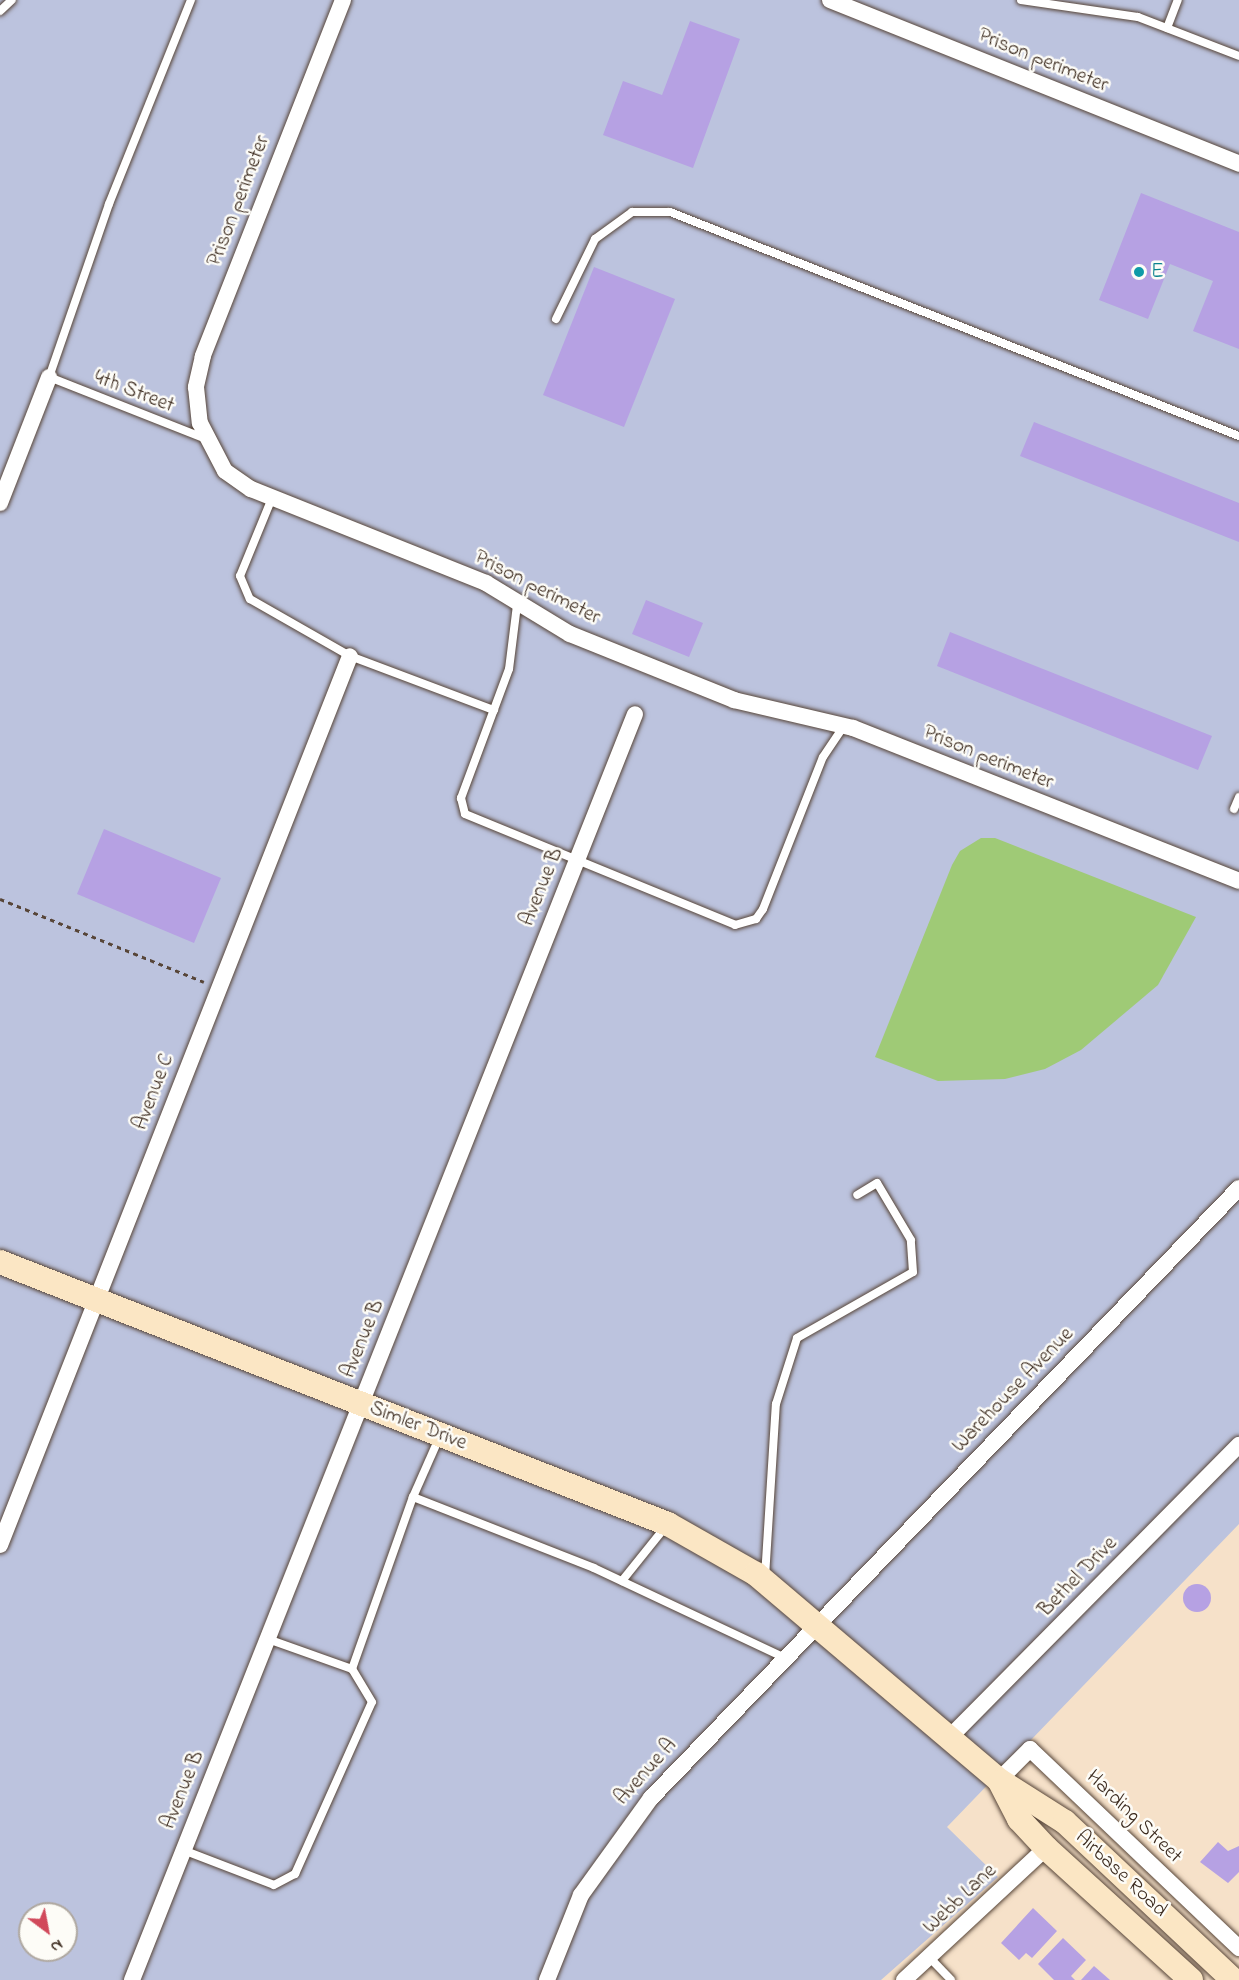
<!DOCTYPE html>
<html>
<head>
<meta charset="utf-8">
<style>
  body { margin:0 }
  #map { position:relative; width:1239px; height:1980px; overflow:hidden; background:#f6e1c9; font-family:"Indie Flower",sans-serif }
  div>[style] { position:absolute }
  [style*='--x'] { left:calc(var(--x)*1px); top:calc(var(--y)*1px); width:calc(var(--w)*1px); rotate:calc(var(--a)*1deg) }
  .industrial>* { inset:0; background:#bcc3de }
  .green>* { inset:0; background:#9fca76 }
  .building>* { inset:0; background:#b6a1e3 }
  .round { border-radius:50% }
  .path>* { height:3px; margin-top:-1.5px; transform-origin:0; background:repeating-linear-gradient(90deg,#574538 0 4.5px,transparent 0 9px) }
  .roads { filter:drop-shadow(0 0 2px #574538) drop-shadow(0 0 2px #574538) }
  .lane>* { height:8px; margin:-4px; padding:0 4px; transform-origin:4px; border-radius:4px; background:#fff }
  .street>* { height:16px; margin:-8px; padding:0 8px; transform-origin:8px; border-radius:8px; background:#fff }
  .secondary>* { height:24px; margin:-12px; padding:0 12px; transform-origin:12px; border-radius:12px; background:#fbe6c4 }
  .dots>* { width:16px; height:16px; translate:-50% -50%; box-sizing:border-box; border:3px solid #fdfcf7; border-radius:50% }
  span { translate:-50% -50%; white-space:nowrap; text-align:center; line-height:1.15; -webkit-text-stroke:5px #fdfcf7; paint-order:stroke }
  .street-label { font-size:21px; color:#3b2a1e }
  .culture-label { font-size:21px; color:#0d838f }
  .left { translate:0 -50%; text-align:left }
  .north { position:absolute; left:18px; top:1902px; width:60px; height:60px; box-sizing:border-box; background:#fdfcf7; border:2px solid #afa8a0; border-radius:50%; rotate:148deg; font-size:16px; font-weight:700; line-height:24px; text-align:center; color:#3b2a1e }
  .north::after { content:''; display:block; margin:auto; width:21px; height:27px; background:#d1495b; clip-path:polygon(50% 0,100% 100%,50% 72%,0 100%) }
</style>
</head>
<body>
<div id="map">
  <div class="industrial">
    <div style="clip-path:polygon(evenodd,0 0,1239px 0,1239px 1524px,947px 1827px,998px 1877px,881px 1980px,0 1980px,0 0,30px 1914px,66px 1914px,66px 1950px,30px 1950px,30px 1914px)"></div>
  </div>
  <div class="green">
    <div style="clip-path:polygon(981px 838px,995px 838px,1196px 917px,1158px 985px,1081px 1050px,1045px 1069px,1005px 1079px,938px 1081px,875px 1057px,952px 865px,960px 851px)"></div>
  </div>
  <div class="building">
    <div style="clip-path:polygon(690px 21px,740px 39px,693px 168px,603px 135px,623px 81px,662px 95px)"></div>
    <div style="clip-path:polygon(1141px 193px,1239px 232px,1239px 349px,1193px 331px,1213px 281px,1170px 264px,1148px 319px,1099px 300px)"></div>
    <div style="clip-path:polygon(594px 267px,675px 299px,624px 427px,543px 395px)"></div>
    <div style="clip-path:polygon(1034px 422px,1239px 503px,1239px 542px,1020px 456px)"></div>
    <div style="clip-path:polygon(646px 600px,703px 623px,689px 657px,632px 634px)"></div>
    <div style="clip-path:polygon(950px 632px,1212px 736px,1198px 770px,937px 666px)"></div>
    <div style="clip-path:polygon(104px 829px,221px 878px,194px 943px,77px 894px)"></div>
    <div class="round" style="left:1183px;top:1584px;width:28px;height:28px"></div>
    <div style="clip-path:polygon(1218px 1842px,1228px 1851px,1239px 1846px,1239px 1872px,1228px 1883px,1200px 1862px)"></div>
    <div style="clip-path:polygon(1033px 1908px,1057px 1931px,1032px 1958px,1026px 1953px,1019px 1960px,1001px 1943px)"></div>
    <div style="clip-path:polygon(1063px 1938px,1086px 1960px,1071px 1976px,1075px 1980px,1054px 1980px,1038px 1964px)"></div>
    <div style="clip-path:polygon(1094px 1966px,1110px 1980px,1081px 1980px)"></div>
  </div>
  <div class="path">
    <div style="--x:0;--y:899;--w:220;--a:22.1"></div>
  </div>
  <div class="roads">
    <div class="lane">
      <div style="--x:191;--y:0;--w:220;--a:111.9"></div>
      <div style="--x:109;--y:204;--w:183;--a:109.1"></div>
      <div style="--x:49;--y:377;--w:169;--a:21.5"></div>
      <div style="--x:1021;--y:0;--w:118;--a:8.3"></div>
      <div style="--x:1138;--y:17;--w:108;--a:21.1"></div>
      <div style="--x:0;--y:11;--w:16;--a:-43"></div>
      <div style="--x:1167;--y:28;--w:30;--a:-69"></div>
      <div style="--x:556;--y:319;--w:89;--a:-64"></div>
      <div style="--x:595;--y:239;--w:46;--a:-36.1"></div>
      <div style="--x:632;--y:212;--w:38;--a:0"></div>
      <div style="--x:670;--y:212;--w:612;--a:21.49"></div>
      <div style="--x:272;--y:498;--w:84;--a:112.3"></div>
      <div style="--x:240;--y:576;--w:25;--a:67"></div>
      <div style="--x:250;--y:599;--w:115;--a:29.7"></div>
      <div style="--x:350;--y:656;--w:154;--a:20.6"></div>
      <div style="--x:517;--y:605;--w:64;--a:97.1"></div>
      <div style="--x:509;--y:669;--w:138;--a:110.4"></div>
      <div style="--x:461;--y:798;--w:16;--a:76"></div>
      <div style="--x:465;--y:814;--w:292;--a:22.3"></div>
      <div style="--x:735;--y:925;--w:22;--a:-16"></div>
      <div style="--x:756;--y:919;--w:12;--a:-55"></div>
      <div style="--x:763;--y:909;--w:163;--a:-68.5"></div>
      <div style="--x:823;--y:757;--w:37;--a:-56"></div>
      <div style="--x:1234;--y:809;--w:13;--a:-67"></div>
      <div style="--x:413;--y:1497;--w:64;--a:-66.2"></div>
      <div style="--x:765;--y:1577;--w:173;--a:-86.4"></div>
      <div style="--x:776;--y:1404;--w:69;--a:-72.3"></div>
      <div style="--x:797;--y:1338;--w:133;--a:-29.6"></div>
      <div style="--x:913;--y:1272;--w:32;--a:-94"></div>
      <div style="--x:911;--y:1240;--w:66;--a:-120.8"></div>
      <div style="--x:877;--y:1183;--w:23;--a:149"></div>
      <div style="--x:622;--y:1581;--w:70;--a:-51.3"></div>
      <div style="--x:268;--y:1639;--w:89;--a:19.7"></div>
      <div style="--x:183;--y:1850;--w:97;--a:21"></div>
      <div style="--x:274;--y:1885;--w:24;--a:-28"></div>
      <div style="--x:295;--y:1874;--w:188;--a:-65.9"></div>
      <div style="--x:372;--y:1702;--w:39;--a:-121"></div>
      <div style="--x:352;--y:1669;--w:182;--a:-70.5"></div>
      <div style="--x:413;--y:1497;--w:194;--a:21.4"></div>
      <div style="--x:594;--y:1568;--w:211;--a:25.2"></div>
      <div style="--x:930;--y:1958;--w:30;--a:46"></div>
    </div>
    <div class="street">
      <div style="--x:343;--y:0;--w:383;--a:111.5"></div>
      <div style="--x:203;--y:356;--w:32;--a:103"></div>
      <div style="--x:196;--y:387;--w:36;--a:84"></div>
      <div style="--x:200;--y:423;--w:54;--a:62.5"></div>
      <div style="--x:225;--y:471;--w:32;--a:35"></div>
      <div style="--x:251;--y:489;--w:253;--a:21.8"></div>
      <div style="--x:486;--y:583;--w:98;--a:31.3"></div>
      <div style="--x:570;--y:634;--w:177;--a:21.9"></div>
      <div style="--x:734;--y:700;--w:122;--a:13.2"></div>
      <div style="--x:853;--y:728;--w:415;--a:21.6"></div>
      <div style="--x:830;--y:0;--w:441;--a:21.8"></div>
      <div style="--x:0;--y:503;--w:135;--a:-68.7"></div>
      <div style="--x:0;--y:1545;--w:955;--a:-68.51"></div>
      <div style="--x:948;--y:1739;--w:414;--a:-45.3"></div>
      <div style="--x:999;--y:1780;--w:44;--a:-45"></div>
      <div style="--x:1030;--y:1749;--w:289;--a:43.6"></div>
      <div style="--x:132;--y:1980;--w:1362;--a:-68.33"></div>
      <div style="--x:547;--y:1980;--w:92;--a:-68.2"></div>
      <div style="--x:581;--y:1895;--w:120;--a:-54.2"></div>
      <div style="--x:651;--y:1798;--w:847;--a:-46.05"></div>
      <div style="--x:904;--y:1980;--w:194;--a:-42.9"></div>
    </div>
    <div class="secondary">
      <div style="--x:0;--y:1262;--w:718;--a:21.42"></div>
      <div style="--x:668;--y:1524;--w:101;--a:29.6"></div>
      <div style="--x:756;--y:1574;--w:319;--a:40.3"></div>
      <div style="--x:999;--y:1780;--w:78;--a:32.5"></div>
      <div style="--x:1065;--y:1822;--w:231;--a:43.2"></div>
      <div style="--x:1000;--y:1782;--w:42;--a:62.8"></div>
      <div style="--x:1019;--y:1819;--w:40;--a:47"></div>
      <div style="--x:1046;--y:1848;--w:196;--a:42.3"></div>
    </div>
  </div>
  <div class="dots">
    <div style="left:1139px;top:272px;background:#0f9aa8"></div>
  </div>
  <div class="street-label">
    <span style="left:1043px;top:61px;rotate:22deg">Prison perimeter</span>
    <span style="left:239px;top:201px;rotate:-69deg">Prison perimeter</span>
    <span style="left:134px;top:392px;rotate:21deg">4th Street</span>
    <span style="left:537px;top:588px;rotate:27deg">Prison perimeter</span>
    <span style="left:988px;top:758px;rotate:22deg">Prison perimeter</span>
    <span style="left:542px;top:887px;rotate:-68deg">Avenue B</span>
    <span style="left:154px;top:1092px;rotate:-69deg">Avenue C</span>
    <span style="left:363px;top:1339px;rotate:-68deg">Avenue B</span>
    <span style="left:1013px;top:1390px;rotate:-46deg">Warehouse Avenue</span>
    <span style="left:418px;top:1426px;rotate:21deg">Simler Drive</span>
    <span style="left:1078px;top:1577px;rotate:-46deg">Bethel Drive</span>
    <span style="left:646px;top:1772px;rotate:-48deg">Avenue A</span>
    <span style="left:183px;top:1790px;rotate:-68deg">Avenue B</span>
    <span style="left:1134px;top:1817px;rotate:44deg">Harding Street</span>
    <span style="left:1121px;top:1874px;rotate:43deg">Airbase Road</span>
    <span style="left:960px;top:1899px;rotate:-43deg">Webb Lane</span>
  </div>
  <div class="culture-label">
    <span class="left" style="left:1151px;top:272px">E</span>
  </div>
  <div class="north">N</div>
</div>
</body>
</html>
